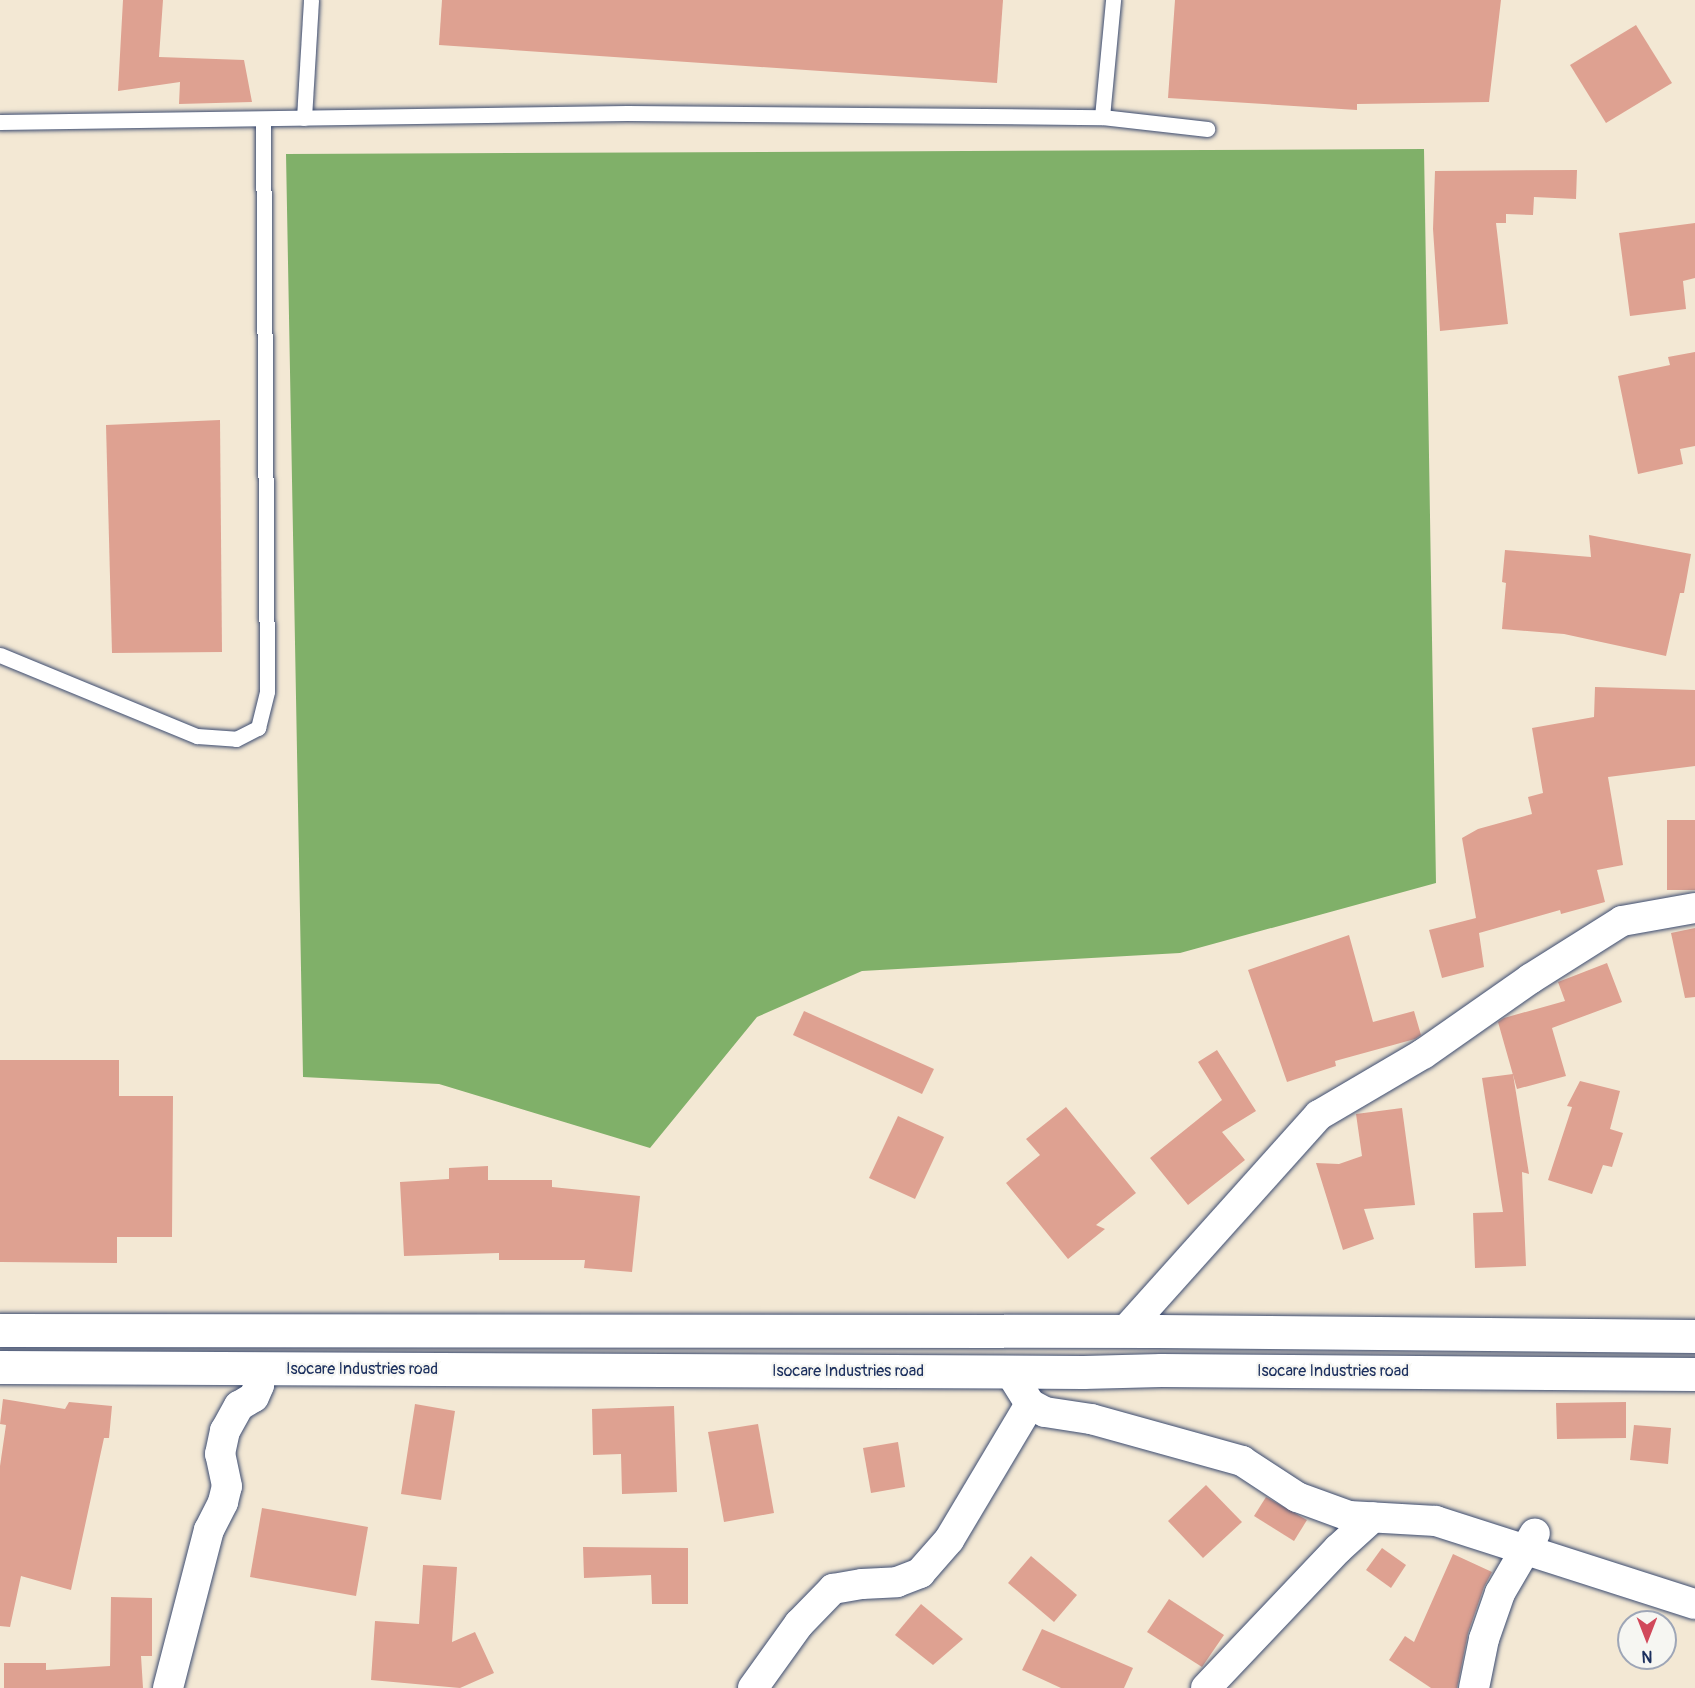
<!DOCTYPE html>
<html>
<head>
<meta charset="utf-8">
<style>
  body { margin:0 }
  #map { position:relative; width:1695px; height:1688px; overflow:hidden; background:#f3e8d4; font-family:Pangolin,sans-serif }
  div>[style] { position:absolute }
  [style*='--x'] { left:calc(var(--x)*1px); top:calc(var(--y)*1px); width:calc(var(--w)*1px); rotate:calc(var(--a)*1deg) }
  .forest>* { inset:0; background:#80b069 }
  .building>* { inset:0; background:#dea191 }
  .roads { filter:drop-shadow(0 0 2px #3b4b70) drop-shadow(0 0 2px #3b4b70) }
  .service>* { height:15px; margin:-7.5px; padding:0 7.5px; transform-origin:7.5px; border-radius:7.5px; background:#fff }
  .minor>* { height:30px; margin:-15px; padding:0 15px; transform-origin:15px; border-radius:15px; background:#fff }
  .tertiary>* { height:33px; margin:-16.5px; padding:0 16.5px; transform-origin:16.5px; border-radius:16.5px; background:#fff }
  span { translate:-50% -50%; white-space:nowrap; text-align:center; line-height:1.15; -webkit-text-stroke:4.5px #f6f6f2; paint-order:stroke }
  .street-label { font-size:16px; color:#1b2f5e }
  .north { position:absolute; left:1617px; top:1610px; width:60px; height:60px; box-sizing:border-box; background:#f6f6f2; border:2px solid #9ea6b7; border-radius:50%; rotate:180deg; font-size:16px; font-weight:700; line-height:24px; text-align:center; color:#1b2f5e }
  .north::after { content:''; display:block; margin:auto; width:21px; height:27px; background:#d1495b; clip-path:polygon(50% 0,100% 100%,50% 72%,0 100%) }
</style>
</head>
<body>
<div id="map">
  <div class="forest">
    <div style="clip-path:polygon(1424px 149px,1436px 883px,1180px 953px,862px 971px,757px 1017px,650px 1148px,439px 1084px,303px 1077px,286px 154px)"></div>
  </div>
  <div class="building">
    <div style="clip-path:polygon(123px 0,163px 0,159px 57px,244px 60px,252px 102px,179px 104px,180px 82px,118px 91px)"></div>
    <div style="clip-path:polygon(442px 0,1003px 0,997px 83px,439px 45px)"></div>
    <div style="clip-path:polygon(1175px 0,1501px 0,1489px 102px,1357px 104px,1357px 110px,1168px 98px)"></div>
    <div style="clip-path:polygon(1636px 25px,1672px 83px,1606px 123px,1570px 65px)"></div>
    <div style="clip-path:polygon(1577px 170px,1576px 199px,1534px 197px,1533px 215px,1506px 214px,1506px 223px,1496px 223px,1508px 324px,1440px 331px,1433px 229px,1435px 171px)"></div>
    <div style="clip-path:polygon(1695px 223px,1695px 278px,1683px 281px,1686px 309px,1630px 316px,1619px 233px)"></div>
    <div style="clip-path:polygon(1695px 352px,1695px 446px,1680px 449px,1683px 464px,1638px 474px,1618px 376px,1670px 365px,1668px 357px)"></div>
    <div style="clip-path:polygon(220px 420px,222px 652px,112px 653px,106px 425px)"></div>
    <div style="clip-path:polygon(1589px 535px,1691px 554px,1684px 593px,1680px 593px,1666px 656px,1564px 634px,1502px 629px,1506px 583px,1502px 582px,1505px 550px,1591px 557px)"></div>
    <div style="clip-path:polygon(1595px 687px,1695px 690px,1695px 766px,1608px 777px,1623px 865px,1597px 870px,1605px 902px,1561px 914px,1560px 910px,1479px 933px,1484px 967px,1442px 978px,1429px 930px,1476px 918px,1462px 838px,1478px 829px,1532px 814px,1528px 797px,1543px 793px,1532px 728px,1594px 717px)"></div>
    <div style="clip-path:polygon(1667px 820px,1695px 820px,1695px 890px,1667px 890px)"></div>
    <div style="clip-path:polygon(1695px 928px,1695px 997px,1685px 998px,1671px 933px)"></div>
    <div style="clip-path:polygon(1349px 935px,1373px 1022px,1414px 1011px,1421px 1035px,1415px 1039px,1335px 1061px,1336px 1066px,1287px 1082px,1248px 970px)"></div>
    <div style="clip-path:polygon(1607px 963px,1622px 1002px,1552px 1028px,1566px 1076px,1517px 1089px,1498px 1022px,1504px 1018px,1565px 1001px,1558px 982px)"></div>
    <div style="clip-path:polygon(804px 1011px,934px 1069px,922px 1094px,793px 1035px)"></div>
    <div style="clip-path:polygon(1217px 1050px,1256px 1111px,1222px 1132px,1245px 1160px,1188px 1205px,1150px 1158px,1222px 1100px,1198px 1062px)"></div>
    <div style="clip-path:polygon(0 1060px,119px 1060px,119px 1096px,173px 1096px,172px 1237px,117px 1237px,117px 1263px,0 1262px)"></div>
    <div style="clip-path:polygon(1513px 1074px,1529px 1174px,1522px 1172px,1526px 1266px,1475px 1268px,1473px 1213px,1503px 1212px,1482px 1078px)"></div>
    <div style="clip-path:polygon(1580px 1081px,1620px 1091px,1610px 1129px,1623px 1133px,1612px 1167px,1603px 1165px,1592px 1194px,1548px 1180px,1572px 1107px,1567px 1106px)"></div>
    <div style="clip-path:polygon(1066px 1107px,1136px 1193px,1096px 1225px,1105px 1229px,1068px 1259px,1006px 1183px,1040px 1155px,1026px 1139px)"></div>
    <div style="clip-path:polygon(1402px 1108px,1415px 1205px,1364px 1209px,1374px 1239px,1343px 1250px,1316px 1163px,1339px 1164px,1362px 1156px,1356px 1114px)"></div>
    <div style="clip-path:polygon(898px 1116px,944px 1137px,915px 1199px,869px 1178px)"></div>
    <div style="clip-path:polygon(488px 1166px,488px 1180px,552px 1180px,552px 1187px,640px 1196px,632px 1272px,584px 1268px,585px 1260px,499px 1260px,499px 1253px,404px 1256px,400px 1182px,449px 1179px,449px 1168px)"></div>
    <div style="clip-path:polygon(3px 1399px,65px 1409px,69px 1402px,112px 1406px,109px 1438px,104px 1438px,71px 1590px,21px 1576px,10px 1627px,0 1626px,0 1466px,6px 1425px,0 1424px)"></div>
    <div style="clip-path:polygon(1626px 1402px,1626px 1438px,1557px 1439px,1556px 1403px)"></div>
    <div style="clip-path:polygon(415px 1404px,455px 1411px,441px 1500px,401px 1494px)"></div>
    <div style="clip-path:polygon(674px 1406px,677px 1492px,622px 1494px,621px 1454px,593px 1455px,592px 1409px)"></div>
    <div style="clip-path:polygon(758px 1424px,774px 1513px,724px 1522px,708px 1432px)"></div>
    <div style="clip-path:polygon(1634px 1425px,1671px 1428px,1668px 1464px,1630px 1460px)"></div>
    <div style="clip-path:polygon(898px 1442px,905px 1487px,871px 1493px,863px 1448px)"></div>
    <div style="clip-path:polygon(1206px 1485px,1242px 1522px,1203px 1558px,1168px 1521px)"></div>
    <div style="clip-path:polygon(1266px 1497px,1307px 1520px,1294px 1541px,1254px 1516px)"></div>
    <div style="clip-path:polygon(262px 1508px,368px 1527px,356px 1596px,250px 1577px)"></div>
    <div style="clip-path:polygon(583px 1547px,688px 1548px,688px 1604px,652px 1604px,651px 1575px,584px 1578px)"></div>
    <div style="clip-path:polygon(1382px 1548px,1406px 1565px,1391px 1588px,1366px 1570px)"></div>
    <div style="clip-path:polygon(1453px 1554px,1492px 1572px,1484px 1587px,1468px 1633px,1457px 1688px,1431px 1688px,1389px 1660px,1405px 1636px,1414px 1642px)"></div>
    <div style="clip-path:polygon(1031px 1556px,1077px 1595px,1054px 1622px,1008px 1583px)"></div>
    <div style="clip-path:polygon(423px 1565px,457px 1567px,452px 1642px,475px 1632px,494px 1673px,460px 1688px,371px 1680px,375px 1621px,419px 1624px)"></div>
    <div style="clip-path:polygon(111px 1597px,152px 1598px,152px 1656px,141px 1656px,143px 1688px,4px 1688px,4px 1663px,46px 1663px,46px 1670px,110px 1666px)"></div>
    <div style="clip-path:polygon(1169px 1599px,1224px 1635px,1202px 1667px,1147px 1632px)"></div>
    <div style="clip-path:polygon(921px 1604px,963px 1639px,933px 1665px,895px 1635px)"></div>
    <div style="clip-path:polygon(1042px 1629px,1133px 1668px,1124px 1688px,1061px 1688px,1022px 1670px)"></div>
  </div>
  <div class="roads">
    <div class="service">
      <div style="--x:1102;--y:117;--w:118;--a:-84.6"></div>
      <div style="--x:304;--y:118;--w:118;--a:-86.6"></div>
      <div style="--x:0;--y:122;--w:627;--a:-0.82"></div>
      <div style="--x:627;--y:113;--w:475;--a:0.5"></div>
      <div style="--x:1102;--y:117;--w:106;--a:6.5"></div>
      <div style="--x:0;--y:655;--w:213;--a:22.4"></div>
      <div style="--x:197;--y:736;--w:39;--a:4"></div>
      <div style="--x:236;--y:739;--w:25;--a:-27"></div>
      <div style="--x:258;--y:728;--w:38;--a:-76"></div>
      <div style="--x:267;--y:691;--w:572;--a:-90.4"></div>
    </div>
    <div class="minor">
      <div style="--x:1125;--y:1331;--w:290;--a:-48.1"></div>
      <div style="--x:1319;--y:1115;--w:121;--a:-30.4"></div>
      <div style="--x:1423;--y:1054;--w:131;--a:-35"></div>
      <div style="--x:1530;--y:979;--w:109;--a:-32.2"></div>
      <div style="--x:1622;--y:921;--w:74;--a:-10.1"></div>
      <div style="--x:1010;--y:1372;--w:38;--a:58"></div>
      <div style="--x:1030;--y:1404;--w:17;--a:28"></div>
      <div style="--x:1045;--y:1412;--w:47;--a:8.7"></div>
      <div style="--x:1091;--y:1419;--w:157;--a:15.5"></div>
      <div style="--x:1242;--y:1461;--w:66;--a:33.2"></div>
      <div style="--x:1297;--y:1497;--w:55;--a:20.1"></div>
      <div style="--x:1349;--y:1516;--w:87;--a:3.3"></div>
      <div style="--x:1436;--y:1521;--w:272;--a:17.8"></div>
      <div style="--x:168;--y:1688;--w:163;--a:-75.5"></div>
      <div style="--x:209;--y:1530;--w:31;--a:-63"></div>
      <div style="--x:223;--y:1502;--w:16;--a:-76"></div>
      <div style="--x:227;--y:1486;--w:33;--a:-102"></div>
      <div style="--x:220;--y:1454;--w:24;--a:-78"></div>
      <div style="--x:225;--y:1431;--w:29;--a:-61"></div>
      <div style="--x:239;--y:1406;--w:17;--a:-31"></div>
      <div style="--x:254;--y:1397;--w:13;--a:-67"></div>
      <div style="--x:259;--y:1385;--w:16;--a:-104"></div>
      <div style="--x:753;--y:1688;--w:79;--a:-54.3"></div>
      <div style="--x:799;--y:1624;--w:49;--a:-45.8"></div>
      <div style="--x:833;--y:1589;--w:29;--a:-10"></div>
      <div style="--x:862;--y:1584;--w:35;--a:-3"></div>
      <div style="--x:897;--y:1582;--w:25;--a:-21"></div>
      <div style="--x:920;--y:1573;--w:44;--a:-48.7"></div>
      <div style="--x:949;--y:1540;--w:158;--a:-59.2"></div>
      <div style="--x:1206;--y:1688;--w:192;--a:-46.5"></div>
      <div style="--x:1338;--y:1549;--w:47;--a:-42.4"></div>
      <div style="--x:1474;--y:1688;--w:50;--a:-78.5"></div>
      <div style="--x:1484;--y:1639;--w:49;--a:-70.8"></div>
      <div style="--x:1500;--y:1593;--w:69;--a:-59.7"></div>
    </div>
    <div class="tertiary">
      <div style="--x:0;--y:1330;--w:1159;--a:0.05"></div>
      <div style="--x:1159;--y:1331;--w:536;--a:0.53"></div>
      <div style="--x:0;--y:1367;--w:1083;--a:0.26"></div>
      <div style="--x:1083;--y:1372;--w:78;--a:-1.5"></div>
      <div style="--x:1161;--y:1370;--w:534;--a:0.43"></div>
    </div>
  </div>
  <div class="street-label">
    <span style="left:362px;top:1369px">Isocare Industries road</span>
    <span style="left:848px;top:1371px">Isocare Industries road</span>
    <span style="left:1333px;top:1371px">Isocare Industries road</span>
  </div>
  <div class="north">N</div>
</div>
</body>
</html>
